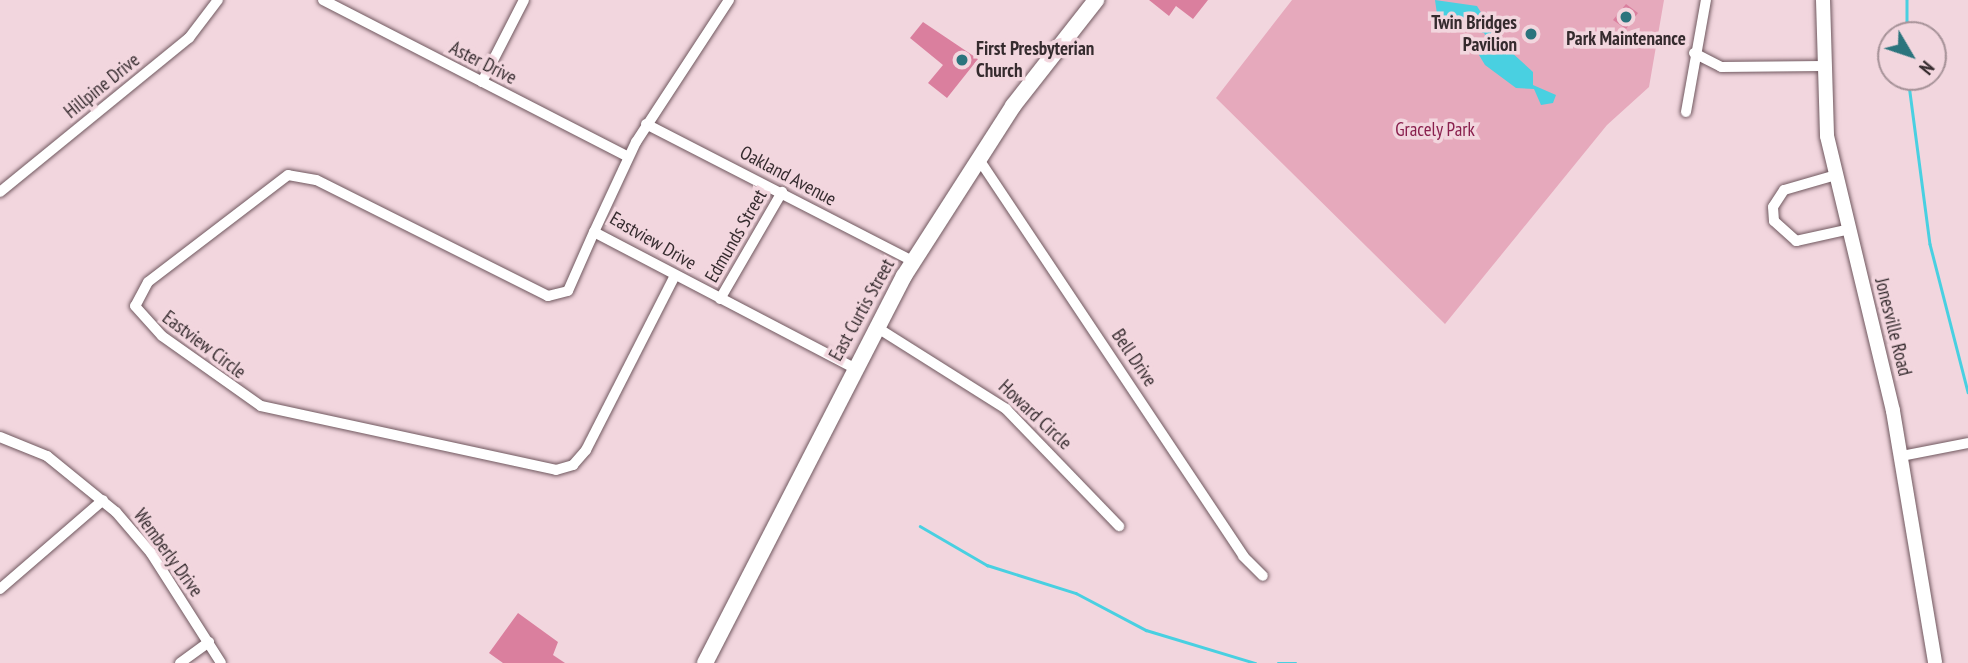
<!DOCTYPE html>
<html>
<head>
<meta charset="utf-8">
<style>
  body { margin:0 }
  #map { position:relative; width:1968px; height:663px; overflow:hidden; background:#f2d6de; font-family:"PT Sans Narrow",sans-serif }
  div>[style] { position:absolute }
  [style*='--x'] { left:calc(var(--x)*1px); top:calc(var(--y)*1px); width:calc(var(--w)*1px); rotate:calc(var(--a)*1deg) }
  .green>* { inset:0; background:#e6a9bc }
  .water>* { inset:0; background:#49d0e1 }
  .stream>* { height:2.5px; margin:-1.25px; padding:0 1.25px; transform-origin:1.25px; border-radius:1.25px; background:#49d0e1 }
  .building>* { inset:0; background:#da7f9e }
  .roads { filter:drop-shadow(0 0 2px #70585f) drop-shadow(0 0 2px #70585f) }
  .minor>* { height:10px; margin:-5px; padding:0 5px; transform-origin:5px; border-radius:5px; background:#fff }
  .tertiary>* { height:14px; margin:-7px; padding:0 7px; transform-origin:7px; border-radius:7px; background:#fff }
  .secondary>* { height:16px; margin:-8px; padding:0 8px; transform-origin:8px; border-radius:8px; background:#fff }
  .dots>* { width:19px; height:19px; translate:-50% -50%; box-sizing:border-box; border:4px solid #f2d6de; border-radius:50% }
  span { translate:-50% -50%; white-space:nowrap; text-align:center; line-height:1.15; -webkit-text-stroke:7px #f2d6de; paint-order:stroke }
  .poi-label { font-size:19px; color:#352b2e; font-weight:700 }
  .right { translate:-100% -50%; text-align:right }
  .left { translate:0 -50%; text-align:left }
  .street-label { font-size:19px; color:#352b2e }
  .park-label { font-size:19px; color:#891f4d }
  .north { position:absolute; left:1877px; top:21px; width:70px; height:70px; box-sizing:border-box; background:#f2d6de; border:2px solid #a69298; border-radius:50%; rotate:129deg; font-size:19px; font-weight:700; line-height:28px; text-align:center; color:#352b2e }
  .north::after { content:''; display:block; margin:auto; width:24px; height:32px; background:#2b747d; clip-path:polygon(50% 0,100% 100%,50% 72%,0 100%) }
</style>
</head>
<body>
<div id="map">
  <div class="green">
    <div style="clip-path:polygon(1292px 0,1664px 0,1649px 87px,1607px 125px,1445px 324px,1216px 98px)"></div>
  </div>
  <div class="water">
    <div style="clip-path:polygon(1435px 0,1477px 6px,1498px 40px,1533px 72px,1533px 85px,1556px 95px,1553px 103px,1541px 105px,1534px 89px,1516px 88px,1485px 65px,1479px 55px,1490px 44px,1484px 33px,1451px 25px,1437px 14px)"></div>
  </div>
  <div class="stream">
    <div style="--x:1907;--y:0;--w:35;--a:90"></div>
    <div style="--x:1908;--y:77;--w:168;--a:82.5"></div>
    <div style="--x:1930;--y:244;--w:153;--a:75.6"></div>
    <div style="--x:920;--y:526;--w:78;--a:30.2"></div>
    <div style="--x:987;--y:565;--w:93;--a:17.5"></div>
    <div style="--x:1076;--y:593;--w:79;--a:27.9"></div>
    <div style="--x:1146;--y:630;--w:114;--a:16.8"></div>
    <div style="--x:1278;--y:663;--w:18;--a:0"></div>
  </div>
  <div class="building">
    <div style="clip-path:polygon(1149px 0,1208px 0,1193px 19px,1176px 6px,1169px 16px)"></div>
    <div style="clip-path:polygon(1626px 4px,1638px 13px,1626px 29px,1613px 20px)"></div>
    <div style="clip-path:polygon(923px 22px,978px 59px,947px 98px,928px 83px,943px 65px,910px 38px)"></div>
    <div style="clip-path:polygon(518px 613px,558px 642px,553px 655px,565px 663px,503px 663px,489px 653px)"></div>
  </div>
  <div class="roads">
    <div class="minor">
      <div style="--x:323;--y:0;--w:343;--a:27.2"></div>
      <div style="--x:729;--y:0;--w:170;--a:123.2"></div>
      <div style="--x:636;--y:142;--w:99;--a:115"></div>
      <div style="--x:594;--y:232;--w:293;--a:27.6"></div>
      <div style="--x:1694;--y:53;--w:30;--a:27"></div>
      <div style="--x:1721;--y:67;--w:102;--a:-0.6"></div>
      <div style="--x:482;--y:82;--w:92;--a:-62.9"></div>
      <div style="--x:1686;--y:112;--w:114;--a:-79.9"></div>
      <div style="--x:646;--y:124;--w:300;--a:27.2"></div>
      <div style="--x:978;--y:158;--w:478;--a:56.3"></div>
      <div style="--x:1243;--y:556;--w:28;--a:45"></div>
      <div style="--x:1836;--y:175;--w:54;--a:163.9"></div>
      <div style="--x:1784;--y:190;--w:20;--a:123"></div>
      <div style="--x:1773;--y:207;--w:14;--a:86"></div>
      <div style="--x:1774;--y:221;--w:30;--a:42"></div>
      <div style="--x:1796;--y:241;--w:55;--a:-12.5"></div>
      <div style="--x:0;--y:192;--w:244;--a:-39.2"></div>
      <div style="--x:189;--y:38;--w:48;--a:-52.7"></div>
      <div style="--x:594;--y:232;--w:64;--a:113.8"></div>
      <div style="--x:568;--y:291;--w:21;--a:166"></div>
      <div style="--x:548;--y:296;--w:259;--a:-153.4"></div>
      <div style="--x:316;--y:180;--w:28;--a:-170"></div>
      <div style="--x:288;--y:175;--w:176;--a:142.6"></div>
      <div style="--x:148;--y:282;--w:27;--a:118"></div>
      <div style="--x:135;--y:306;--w:40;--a:48"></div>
      <div style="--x:162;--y:336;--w:121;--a:35.3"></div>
      <div style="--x:261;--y:406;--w:302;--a:12.2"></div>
      <div style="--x:556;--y:470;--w:18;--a:-16"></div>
      <div style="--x:573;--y:465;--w:20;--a:-49"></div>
      <div style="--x:586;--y:450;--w:196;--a:-63"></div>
      <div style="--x:720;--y:299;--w:124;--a:-59.9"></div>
      <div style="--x:876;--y:327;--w:154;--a:32.2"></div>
      <div style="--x:1006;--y:409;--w:163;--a:46"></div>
      <div style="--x:0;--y:437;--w:51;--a:22"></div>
      <div style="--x:47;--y:456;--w:89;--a:39.1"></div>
      <div style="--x:116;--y:512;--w:54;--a:49.5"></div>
      <div style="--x:151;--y:553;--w:130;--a:57.5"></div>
      <div style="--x:1902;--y:456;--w:67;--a:-11.1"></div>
      <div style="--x:0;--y:589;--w:136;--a:-40.8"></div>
      <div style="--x:180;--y:663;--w:36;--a:-36"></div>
    </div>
    <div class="tertiary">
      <div style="--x:1823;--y:0;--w:136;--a:88.3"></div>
      <div style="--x:1827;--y:136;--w:283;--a:76.5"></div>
      <div style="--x:1893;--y:411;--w:255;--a:80.5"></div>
    </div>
    <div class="secondary">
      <div style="--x:705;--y:663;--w:435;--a:-62.8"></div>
      <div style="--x:904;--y:276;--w:202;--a:-57.3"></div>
      <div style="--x:1013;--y:106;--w:135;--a:-51.9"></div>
    </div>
  </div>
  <div class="dots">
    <div style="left:1626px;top:17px;background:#2b747d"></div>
    <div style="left:1531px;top:34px;background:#2b747d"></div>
    <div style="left:962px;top:60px;background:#2b747d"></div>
  </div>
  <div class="poi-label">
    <span class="right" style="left:1517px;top:34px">Twin Bridges<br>Pavilion</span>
    <span style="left:1626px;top:39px">Park Maintenance</span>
    <span class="left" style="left:976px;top:60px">First Presbyterian<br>Church</span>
  </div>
  <div class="street-label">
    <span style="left:483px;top:63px;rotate:27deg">Aster Drive</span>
    <span style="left:102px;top:86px;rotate:-39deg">Hillpine Drive</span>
    <span style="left:788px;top:176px;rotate:28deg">Oakland Avenue</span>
    <span style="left:736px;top:236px;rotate:-60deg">Edmunds Street</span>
    <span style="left:653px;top:241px;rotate:30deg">Eastview Drive</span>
    <span style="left:862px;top:310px;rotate:-61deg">East Curtis Street</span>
    <span style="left:1893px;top:327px;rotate:76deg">Jonesville Road</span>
    <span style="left:204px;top:345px;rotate:37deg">Eastview Circle</span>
    <span style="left:1134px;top:358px;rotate:56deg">Bell Drive</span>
    <span style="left:1035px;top:415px;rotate:43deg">Howard Circle</span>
    <span style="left:168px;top:553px;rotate:54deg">Wemberly Drive</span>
  </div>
  <div class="park-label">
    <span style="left:1435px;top:130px">Gracely Park</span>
  </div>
  <div class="north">N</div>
</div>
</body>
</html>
